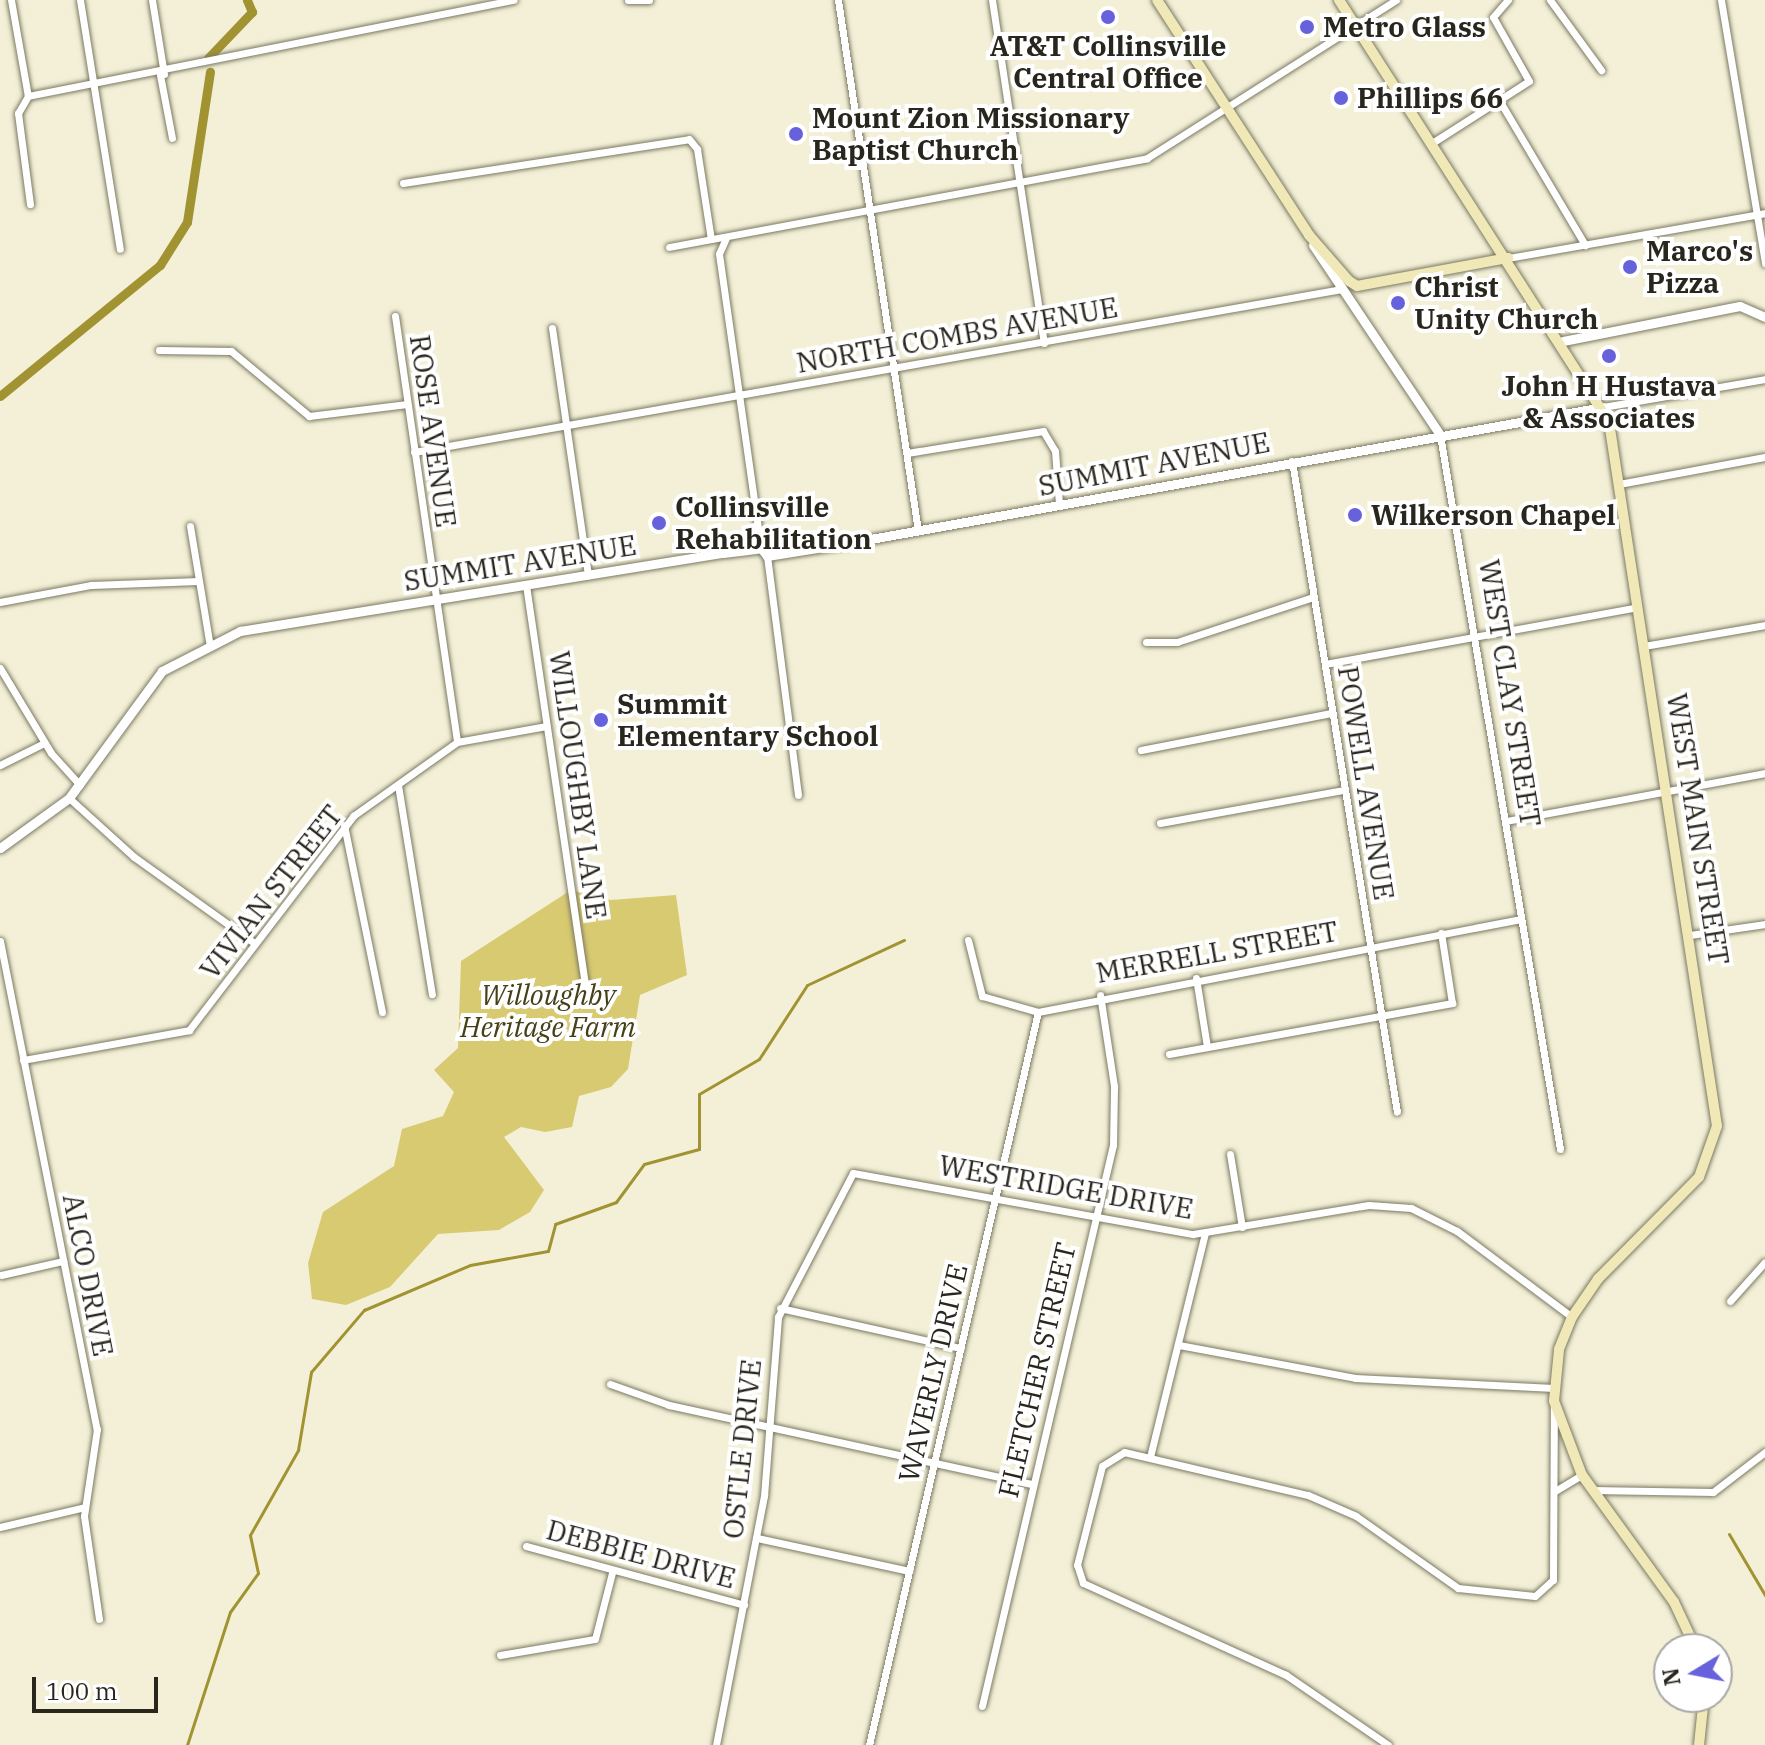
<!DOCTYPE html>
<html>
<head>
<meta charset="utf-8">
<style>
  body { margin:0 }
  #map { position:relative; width:1765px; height:1745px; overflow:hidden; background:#f3f0d7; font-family:"IBM Plex Serif",serif }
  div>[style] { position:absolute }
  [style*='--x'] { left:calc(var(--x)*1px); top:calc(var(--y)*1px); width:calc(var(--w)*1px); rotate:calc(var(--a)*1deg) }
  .green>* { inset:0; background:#d8ca71 }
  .stream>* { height:3px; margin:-1.5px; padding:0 1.5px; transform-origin:1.5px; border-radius:1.5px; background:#a29332 }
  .canal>* { height:9px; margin:-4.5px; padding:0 4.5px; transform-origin:4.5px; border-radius:4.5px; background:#a29332 }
  .roads { filter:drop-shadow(0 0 2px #7c7963) drop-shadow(0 0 2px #7c7963) }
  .minor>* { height:7px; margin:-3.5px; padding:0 3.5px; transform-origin:3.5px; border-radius:3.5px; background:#fff }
  .tertiary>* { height:9px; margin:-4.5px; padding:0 4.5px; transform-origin:4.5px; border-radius:4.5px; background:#fff }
  .secondary>* { height:10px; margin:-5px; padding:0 5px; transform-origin:5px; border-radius:5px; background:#f0e9b7 }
  .dots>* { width:22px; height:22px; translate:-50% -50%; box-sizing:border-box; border:4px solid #fff; border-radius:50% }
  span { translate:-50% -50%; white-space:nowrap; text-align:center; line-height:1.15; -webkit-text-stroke:8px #fff; paint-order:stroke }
  .poi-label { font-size:28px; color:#28261d; font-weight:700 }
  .left { translate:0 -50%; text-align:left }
  .street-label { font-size:28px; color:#28261d }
  .park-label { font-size:28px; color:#464018; font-style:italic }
  .north { position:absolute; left:1653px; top:1633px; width:80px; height:80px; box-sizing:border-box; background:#fff; border:2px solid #a9a8a5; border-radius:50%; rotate:260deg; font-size:22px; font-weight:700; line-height:32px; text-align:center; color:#28261d }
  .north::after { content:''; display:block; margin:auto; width:28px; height:36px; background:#6762db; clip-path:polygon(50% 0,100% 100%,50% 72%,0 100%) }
  .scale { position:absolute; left:32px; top:1677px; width:126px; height:36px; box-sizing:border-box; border:4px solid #28261d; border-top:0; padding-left:10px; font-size:24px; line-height:28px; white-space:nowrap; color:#28261d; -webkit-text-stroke:6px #fff; paint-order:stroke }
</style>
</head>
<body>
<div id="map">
  <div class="green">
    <div style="clip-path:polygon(571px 890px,611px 900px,676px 895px,687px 975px,640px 995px,628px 1069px,611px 1087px,579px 1096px,572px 1127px,545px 1132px,521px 1127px,504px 1137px,544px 1190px,530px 1212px,499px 1230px,438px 1234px,390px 1287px,346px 1305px,312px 1299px,308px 1263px,323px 1212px,394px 1166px,402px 1129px,443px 1116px,454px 1092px,434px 1070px,458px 1048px,461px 961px)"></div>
  </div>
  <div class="stream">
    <div style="--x:1729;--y:1534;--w:71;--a:59.5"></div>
    <div style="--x:187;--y:1745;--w:140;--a:-72.1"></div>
    <div style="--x:230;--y:1612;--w:48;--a:-54.3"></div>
    <div style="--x:258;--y:1573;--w:39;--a:-102"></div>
    <div style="--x:250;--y:1535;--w:98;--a:-60.5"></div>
    <div style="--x:298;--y:1450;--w:79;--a:-80.5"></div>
    <div style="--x:311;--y:1372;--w:82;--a:-49.5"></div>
    <div style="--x:364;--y:1310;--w:115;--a:-23"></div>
    <div style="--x:470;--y:1265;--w:79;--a:-10.2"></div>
    <div style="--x:548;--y:1251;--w:28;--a:-75"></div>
    <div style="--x:555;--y:1224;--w:65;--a:-19.8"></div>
    <div style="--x:616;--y:1202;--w:47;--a:-53.6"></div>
    <div style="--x:644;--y:1164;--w:57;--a:-15.3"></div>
    <div style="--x:699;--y:1149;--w:55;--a:-90"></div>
    <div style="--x:699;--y:1094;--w:69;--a:-30.3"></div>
    <div style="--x:759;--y:1059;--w:88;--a:-57"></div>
    <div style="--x:807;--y:985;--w:107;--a:-24.9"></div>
  </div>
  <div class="canal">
    <div style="--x:208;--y:58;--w:64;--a:-46.3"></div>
    <div style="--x:252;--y:12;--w:13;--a:-113"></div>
    <div style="--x:0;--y:396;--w:207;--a:-39.3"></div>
    <div style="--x:160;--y:265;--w:51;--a:-57.9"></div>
    <div style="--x:187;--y:222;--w:152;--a:-81.3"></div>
  </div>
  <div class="roads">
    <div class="minor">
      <div style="--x:11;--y:0;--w:97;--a:80"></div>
      <div style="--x:28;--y:96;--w:20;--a:120"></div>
      <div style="--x:18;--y:113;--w:92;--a:82.5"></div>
      <div style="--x:80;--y:0;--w:252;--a:80.9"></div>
      <div style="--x:152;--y:0;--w:75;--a:80.8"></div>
      <div style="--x:628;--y:0;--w:21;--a:0"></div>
      <div style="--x:838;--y:0;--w:537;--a:81.43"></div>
      <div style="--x:992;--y:0;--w:347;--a:81.4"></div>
      <div style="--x:1550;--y:0;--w:87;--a:53.9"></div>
      <div style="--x:1721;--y:0;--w:267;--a:80.5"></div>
      <div style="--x:160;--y:75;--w:64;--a:79.2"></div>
      <div style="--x:28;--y:96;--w:495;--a:-11.2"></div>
      <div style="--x:1499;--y:100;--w:169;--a:59.3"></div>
      <div style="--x:1432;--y:143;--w:115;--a:-32.6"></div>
      <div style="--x:1529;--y:81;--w:73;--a:-119.4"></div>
      <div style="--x:1493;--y:17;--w:23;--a:-49"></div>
      <div style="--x:403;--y:183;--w:289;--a:-8.7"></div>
      <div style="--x:689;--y:139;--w:13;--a:51"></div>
      <div style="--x:697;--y:149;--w:91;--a:81.2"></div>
      <div style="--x:726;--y:238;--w:17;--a:114"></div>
      <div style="--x:719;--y:254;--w:297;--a:81.9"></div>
      <div style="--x:669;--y:247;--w:486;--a:-10.5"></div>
      <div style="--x:1147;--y:158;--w:295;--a:-32.4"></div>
      <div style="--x:1508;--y:258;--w:261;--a:-9.9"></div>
      <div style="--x:395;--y:316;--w:430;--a:81.7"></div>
      <div style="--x:552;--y:328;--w:250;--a:81.7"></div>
      <div style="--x:159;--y:350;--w:72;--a:0.8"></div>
      <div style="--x:231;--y:351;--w:102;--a:39.8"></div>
      <div style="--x:309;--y:416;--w:99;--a:-7"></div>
      <div style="--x:1603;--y:407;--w:164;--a:-9.8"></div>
      <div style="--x:1440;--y:435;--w:724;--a:80.46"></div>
      <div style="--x:414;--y:452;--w:942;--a:-9.96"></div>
      <div style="--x:907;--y:453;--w:138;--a:-9.2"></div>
      <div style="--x:1043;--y:431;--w:23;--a:59"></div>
      <div style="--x:1055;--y:451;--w:53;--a:85.7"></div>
      <div style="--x:1292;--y:461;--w:659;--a:80.84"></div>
      <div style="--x:1619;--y:484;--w:148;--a:-10.5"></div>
      <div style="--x:190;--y:526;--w:117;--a:80.6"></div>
      <div style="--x:767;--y:556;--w:241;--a:82.6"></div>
      <div style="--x:526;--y:585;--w:410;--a:81.6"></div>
      <div style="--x:0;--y:602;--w:93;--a:-10.6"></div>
      <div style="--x:91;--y:585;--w:107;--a:-2.1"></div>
      <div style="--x:1146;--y:642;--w:31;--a:0"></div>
      <div style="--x:1177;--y:642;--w:143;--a:-18.3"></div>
      <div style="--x:1644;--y:646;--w:123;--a:-9.8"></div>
      <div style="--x:1325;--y:664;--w:318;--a:-10.3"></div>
      <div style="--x:0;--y:668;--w:99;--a:59"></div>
      <div style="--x:51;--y:753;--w:43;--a:47.8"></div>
      <div style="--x:1141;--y:750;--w:195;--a:-11"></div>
      <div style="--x:0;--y:765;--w:49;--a:-26.6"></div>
      <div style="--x:398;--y:785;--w:212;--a:80.8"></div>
      <div style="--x:69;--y:798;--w:88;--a:42.2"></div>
      <div style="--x:134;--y:857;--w:148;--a:35.6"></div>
      <div style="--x:1506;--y:821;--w:263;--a:-10.5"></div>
      <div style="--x:1160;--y:823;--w:187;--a:-10.2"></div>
      <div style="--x:344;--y:825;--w:191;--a:78.5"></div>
      <div style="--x:1690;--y:935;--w:76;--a:-8.3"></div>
      <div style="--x:968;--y:940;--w:58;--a:76"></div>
      <div style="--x:982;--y:996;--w:58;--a:15.9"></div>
      <div style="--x:1038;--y:1012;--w:492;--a:-10.9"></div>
      <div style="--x:0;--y:941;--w:498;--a:78.8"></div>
      <div style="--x:97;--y:1429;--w:88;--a:98.5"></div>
      <div style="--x:84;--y:1516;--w:104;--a:81.7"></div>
      <div style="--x:1196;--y:978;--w:70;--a:80.9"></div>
      <div style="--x:1169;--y:1054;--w:288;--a:-10.2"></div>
      <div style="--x:1452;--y:1003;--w:71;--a:-98.9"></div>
      <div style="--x:23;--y:1060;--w:169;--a:-10.2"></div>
      <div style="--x:189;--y:1030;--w:270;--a:-52.5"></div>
      <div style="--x:353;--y:816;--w:128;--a:-35.4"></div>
      <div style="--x:457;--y:742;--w:91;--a:-10.1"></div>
      <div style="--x:1230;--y:1154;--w:74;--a:80.7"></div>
      <div style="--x:1;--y:1275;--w:64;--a:-12.7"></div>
      <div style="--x:1730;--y:1301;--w:52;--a:-48.1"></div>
      <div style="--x:780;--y:1308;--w:185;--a:12.5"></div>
      <div style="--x:1179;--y:1345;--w:179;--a:10.6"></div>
      <div style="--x:1355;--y:1378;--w:199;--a:2.9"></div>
      <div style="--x:610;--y:1384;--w:63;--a:19.6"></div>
      <div style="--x:669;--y:1405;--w:371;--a:12.3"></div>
      <div style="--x:1150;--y:1457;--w:231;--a:-76.2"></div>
      <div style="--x:1592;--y:1490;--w:121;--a:0.9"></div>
      <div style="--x:1713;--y:1492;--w:66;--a:-37.6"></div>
      <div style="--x:1555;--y:1491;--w:31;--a:-31"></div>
      <div style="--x:0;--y:1527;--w:87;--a:-13.2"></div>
      <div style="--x:757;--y:1538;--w:156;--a:12.2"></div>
      <div style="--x:526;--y:1546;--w:226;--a:15.1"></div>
      <div style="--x:500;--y:1655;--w:96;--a:-9.6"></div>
      <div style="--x:595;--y:1639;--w:68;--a:-75.6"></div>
      <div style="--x:982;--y:1706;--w:576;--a:-76.86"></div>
      <div style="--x:1113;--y:1145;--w:59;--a:-89"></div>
      <div style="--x:1114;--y:1086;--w:92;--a:-98.7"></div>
      <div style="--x:716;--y:1745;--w:254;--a:-79.1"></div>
      <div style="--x:764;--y:1496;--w:180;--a:-85.5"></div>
      <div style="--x:778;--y:1317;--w:162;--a:-62.5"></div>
      <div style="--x:853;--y:1173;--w:345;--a:10.2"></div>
      <div style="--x:1193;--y:1234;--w:178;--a:-9.4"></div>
      <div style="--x:1369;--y:1205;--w:42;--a:4.1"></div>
      <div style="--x:1411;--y:1208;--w:51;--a:26.6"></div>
      <div style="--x:1457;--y:1231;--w:144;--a:36.8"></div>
      <div style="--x:869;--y:1745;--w:752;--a:-77.02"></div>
      <div style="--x:1388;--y:1745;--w:124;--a:-145.5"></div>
      <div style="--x:1286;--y:1675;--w:223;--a:-155.6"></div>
      <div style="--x:1083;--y:1583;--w:19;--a:-108"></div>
      <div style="--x:1077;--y:1565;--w:102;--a:-75.8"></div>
      <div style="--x:1102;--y:1466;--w:26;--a:-32"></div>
      <div style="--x:1124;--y:1452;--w:189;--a:13.2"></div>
      <div style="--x:1308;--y:1495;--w:52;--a:23.6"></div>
      <div style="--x:1356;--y:1516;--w:125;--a:35.2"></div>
      <div style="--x:1458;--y:1588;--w:77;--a:5.9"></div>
      <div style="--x:1535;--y:1596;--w:24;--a:-42"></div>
      <div style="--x:1553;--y:1580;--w:173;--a:-89.7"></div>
    </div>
    <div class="tertiary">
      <div style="--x:1313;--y:245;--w:229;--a:56.2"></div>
      <div style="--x:1563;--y:341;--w:180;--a:-11.2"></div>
      <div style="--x:1740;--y:306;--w:27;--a:24"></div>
      <div style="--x:0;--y:848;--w:85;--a:-35.9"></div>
      <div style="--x:69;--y:798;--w:157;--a:-53.8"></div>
      <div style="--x:162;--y:671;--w:88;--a:-27.1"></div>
      <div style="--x:240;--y:631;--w:489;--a:-9.2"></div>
      <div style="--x:723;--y:553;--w:38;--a:-7"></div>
      <div style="--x:761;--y:548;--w:10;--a:53"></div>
      <div style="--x:767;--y:556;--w:88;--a:-9.1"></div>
      <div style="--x:854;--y:542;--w:761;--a:-10.22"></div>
    </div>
    <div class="secondary">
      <div style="--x:1157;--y:0;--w:280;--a:57.1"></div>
      <div style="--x:1309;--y:235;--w:61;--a:49"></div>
      <div style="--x:1349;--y:281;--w:9;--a:32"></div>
      <div style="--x:1357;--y:286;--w:154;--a:-10.5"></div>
      <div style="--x:1339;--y:0;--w:501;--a:57.39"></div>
      <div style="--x:1609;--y:422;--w:712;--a:81.28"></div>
      <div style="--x:1717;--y:1126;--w:54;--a:109.4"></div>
      <div style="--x:1699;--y:1177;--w:144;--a:134.7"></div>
      <div style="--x:1598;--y:1279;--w:46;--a:124.4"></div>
      <div style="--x:1572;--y:1317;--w:35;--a:112"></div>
      <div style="--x:1559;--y:1350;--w:51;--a:95.6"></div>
      <div style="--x:1554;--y:1401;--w:79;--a:69.3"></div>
      <div style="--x:1582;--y:1475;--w:157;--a:54.1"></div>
      <div style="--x:1674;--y:1602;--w:52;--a:64.9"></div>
      <div style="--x:1699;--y:1745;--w:48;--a:-84.1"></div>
    </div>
  </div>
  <div class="dots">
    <div style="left:1108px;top:17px;background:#6762db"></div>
    <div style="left:1307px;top:27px;background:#6762db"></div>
    <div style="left:1341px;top:98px;background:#6762db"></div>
    <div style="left:796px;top:134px;background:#6762db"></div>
    <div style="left:1630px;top:267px;background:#6762db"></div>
    <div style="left:1398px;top:303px;background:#6762db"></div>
    <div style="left:1609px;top:356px;background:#6762db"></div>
    <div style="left:1355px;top:515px;background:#6762db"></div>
    <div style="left:659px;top:523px;background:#6762db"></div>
    <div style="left:601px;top:720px;background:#6762db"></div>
  </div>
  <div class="poi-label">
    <span class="left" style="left:1323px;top:27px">Metro Glass</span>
    <span style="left:1108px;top:62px">AT&amp;T Collinsville<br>Central Office</span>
    <span class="left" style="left:1357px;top:98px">Phillips 66</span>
    <span class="left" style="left:812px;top:134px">Mount Zion Missionary<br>Baptist Church</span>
    <span class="left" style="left:1646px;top:267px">Marco's<br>Pizza</span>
    <span class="left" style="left:1414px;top:303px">Christ<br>Unity Church</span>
    <span style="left:1609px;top:402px">John H Hustava<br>&amp; Associates</span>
    <span class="left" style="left:675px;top:523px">Collinsville<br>Rehabilitation</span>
    <span class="left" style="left:1371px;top:515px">Wilkerson Chapel</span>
    <span class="left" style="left:617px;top:720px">Summit<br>Elementary School</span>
  </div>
  <div class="street-label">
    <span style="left:957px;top:335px;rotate:-10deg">NORTH COMBS AVENUE</span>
    <span style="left:433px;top:431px;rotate:82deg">ROSE AVENUE</span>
    <span style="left:1154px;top:464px;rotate:-11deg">SUMMIT AVENUE</span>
    <span style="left:520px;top:563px;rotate:-9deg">SUMMIT AVENUE</span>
    <span style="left:1510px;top:693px;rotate:81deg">WEST CLAY STREET</span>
    <span style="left:1366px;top:783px;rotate:81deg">POWELL AVENUE</span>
    <span style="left:578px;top:785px;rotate:82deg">WILLOUGHBY LANE</span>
    <span style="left:1698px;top:829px;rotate:81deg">WEST MAIN STREET</span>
    <span style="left:271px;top:892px;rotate:-52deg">VIVIAN STREET</span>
    <span style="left:1217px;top:952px;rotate:-10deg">MERRELL STREET</span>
    <span style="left:1066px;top:1187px;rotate:10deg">WESTRIDGE DRIVE</span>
    <span style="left:88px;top:1275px;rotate:79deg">ALCO DRIVE</span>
    <span style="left:1037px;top:1370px;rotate:-77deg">FLETCHER STREET</span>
    <span style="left:933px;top:1373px;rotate:-77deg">WAVERLY DRIVE</span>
    <span style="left:742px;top:1449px;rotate:-84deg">OSTLE DRIVE</span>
    <span style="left:641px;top:1554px;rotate:15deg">DEBBIE DRIVE</span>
  </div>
  <div class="park-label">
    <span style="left:548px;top:1011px">Willoughby<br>Heritage Farm</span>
  </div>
  <div class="north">N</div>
  <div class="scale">100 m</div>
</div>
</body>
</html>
